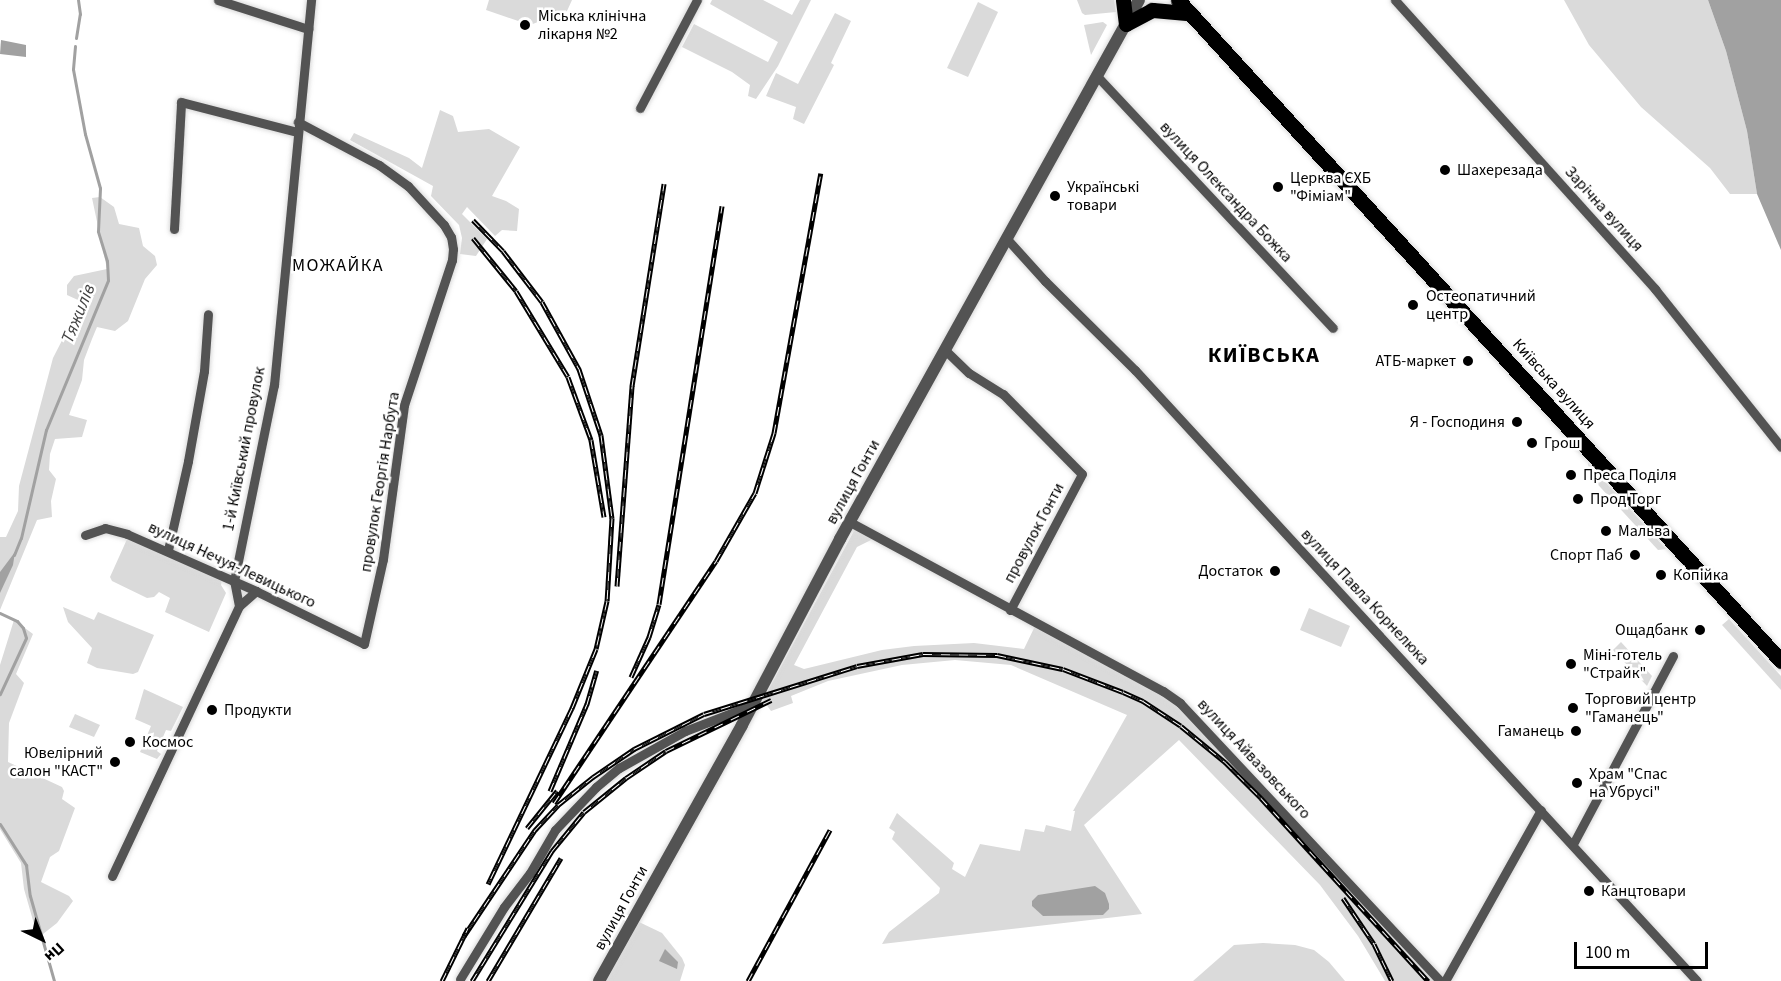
<!DOCTYPE html>
<html>
<head>
<meta charset="utf-8">
<style>
  body { margin:0 }
  #map { position:relative; width:1781px; height:981px; overflow:hidden; background:#fff; font-family:"Source Sans 3",sans-serif }
  div>[style] { position:absolute }
  [style*='--x'] { left:calc(var(--x)*1px); top:calc(var(--y)*1px); width:calc(var(--w)*1px); rotate:calc(var(--a)*1deg) }
  .green>* { inset:0; background:#dadada }
  .water>* { inset:0; background:#a1a1a1 }
  .stream>* { height:3px; margin:-1.5px; padding:0 1.5px; transform-origin:1.5px; border-radius:1.5px; background:#a1a1a1 }
  .roads { filter:drop-shadow(0 0 2px #dbdbdb) drop-shadow(0 0 2px #dbdbdb) }
  .minor>* { height:9px; margin:-4.5px; padding:0 4.5px; transform-origin:4.5px; border-radius:4.5px; background:#535353 }
  .tertiary>* { height:12px; margin:-6px; padding:0 6px; transform-origin:6px; border-radius:6px; background:#535353 }
  .primary>* { height:15px; margin:-7.5px; padding:0 7.5px; transform-origin:7.5px; border-radius:7.5px; background:#000 }
  .rail>* { height:5px; margin-top:-2.5px; transform-origin:0; background:repeating-linear-gradient(90deg,#fff 0 9px,#000 0 18px); box-sizing:border-box; border-block:2px solid #000 }
  .dots>* { width:16px; height:16px; translate:-50% -50%; box-sizing:border-box; border:3px solid #fff; border-radius:50% }
  span { translate:-50% -50%; white-space:nowrap; text-align:center; line-height:1.15; -webkit-text-stroke:5px #fff; paint-order:stroke }
  .poi-label { font-size:16px; color:#000 }
  .left { translate:0 -50%; text-align:left }
  .right { translate:-100% -50%; text-align:right }
  .street-label { font-size:16px; color:#000 }
  .neighbourhood-label { font-size:18px; color:#000; letter-spacing:1.5px }
  .water-label { font-size:18px; color:#424242; font-style:italic }
  .district-label { font-size:22px; color:#000; font-weight:700; letter-spacing:1.5px }
  .north { position:absolute; left:12px; top:909px; width:60px; height:60px; -webkit-text-stroke:4px #fff; paint-order:stroke; rotate:137deg; font-size:16px; font-weight:700; line-height:24px; text-align:center; color:#000 }
  .north::after { content:''; display:block; margin:auto; width:21px; height:27px; background:#000; clip-path:polygon(50% 0,100% 100%,50% 72%,0 100%) }
  .scale { position:absolute; left:1574px; top:942px; width:134px; height:27px; box-sizing:border-box; border:3px solid #000; border-top:0; padding-left:8px; font-size:18px; line-height:21px; white-space:nowrap; color:#000; -webkit-text-stroke:4px #fff; paint-order:stroke }
</style>
</head>
<body>
<div id="map">
  <div class="green">
    <div style="clip-path:polygon(489px 0,572px 0,567px 11px,530px 25px,486px 10px)"></div>
    <div style="clip-path:polygon(712px 0,763px 0,792px 15px,800px 0,811px 0,778px 66px,756px 99px,748px 96px,750px 85px,732px 72px,682px 47px,694px 24px,768px 62px,778px 42px,710px 4px)"></div>
    <div style="clip-path:polygon(1077px 0,1114px 0,1116px 12px,1085px 15px,1082px 13px)"></div>
    <div style="clip-path:polygon(1564px 0,1708px 0,1726px 51px,1747px 131px,1757px 194px,1730px 194px,1710px 168px,1641px 107px,1589px 45px)"></div>
    <div style="clip-path:polygon(978px 2px,998px 12px,968px 77px,947px 68px)"></div>
    <div style="clip-path:polygon(835px 13px,851px 21px,831px 63px,834px 65px,804px 124px,793px 119px,796px 107px,766px 96px,776px 73px,798px 84px)"></div>
    <div style="clip-path:polygon(1103px 22px,1107px 25px,1091px 55px,1084px 25px)"></div>
    <div style="clip-path:polygon(440px 110px,453px 116px,458px 132px,489px 129px,520px 147px,492px 196px,506px 201px,519px 209px,517px 231px,502px 230px,495px 236px,467px 207px,462px 214px,487px 239px,476px 256px,460px 254px,462px 238px,459px 225px,431px 196px,433px 186px,350px 140px,354px 133px,409px 158px,422px 168px)"></div>
    <div style="clip-path:polygon(100px 197px,114px 207px,119px 224px,139px 228px,143px 246px,155px 256px,157px 265px,145px 279px,128px 321px,115px 331px,97px 327px,92px 339px,84px 360px,82px 380px,69px 415px,87px 420px,82px 437px,55px 439px,50px 454px,49px 470px,56px 479px,51px 501px,52px 517px,37px 520px,0 610px,0 537px,6px 537px,18px 511px,19px 486px,53px 358px,75px 315px,78px 300px,67px 295px,67px 285px,74px 276px,107px 269px,92px 198px)"></div>
    <div style="clip-path:polygon(1588px 463px,1666px 549px,1658px 550px,1590px 476px)"></div>
    <div style="clip-path:polygon(855px 529px,873px 539px,857px 547px,794px 665px,804px 669px,882px 650px,914px 646px,974px 643px,1024px 649px,1036px 624px,1163px 691px,1440px 981px,1385px 981px,1358px 936px,1320px 885px,1179px 740px,1084px 825px,1142px 914px,882px 944px,889px 932px,939px 893px,940px 888px,892px 839px,895px 832px,889px 828px,897px 813px,954px 863px,952px 869px,965px 877px,980px 844px,1020px 851px,1025px 829px,1044px 832px,1046px 825px,1071px 831px,1075px 811px,1073px 811px,1127px 715px,1011px 665px,955px 660px,902px 665px,828px 681px,791px 696px,793px 703px,771px 711px,763px 700px)"></div>
    <div style="clip-path:polygon(128px 537px,222px 579px,221px 585px,226px 593px,209px 632px,165px 612px,170px 598px,159px 592px,154px 597px,147px 598px,112px 581px,110px 577px)"></div>
    <div style="clip-path:polygon(63px 607px,94px 620px,98px 612px,154px 635px,138px 672px,133px 674px,97px 668px,87px 663px,92px 648px,68px 622px)"></div>
    <div style="clip-path:polygon(1309px 608px,1350px 626px,1341px 647px,1300px 630px)"></div>
    <div style="clip-path:polygon(1729px 619px,1781px 676px,1781px 690px,1722px 625px)"></div>
    <div style="clip-path:polygon(14px 620px,33px 634px,16px 674px,24px 683px,9px 723px,8px 762px,62px 787px,64px 791px,62px 799px,75px 808px,59px 851px,50px 857px,41px 882px,69px 896px,73px 901px,57px 923px,43px 934px,38px 934px,34px 924px,24px 889px,21px 863px,0 829px,0 665px)"></div>
    <div style="clip-path:polygon(1621px 642px,1652px 676px,1647px 686px,1613px 650px)"></div>
    <div style="clip-path:polygon(144px 689px,183px 707px,171px 731px,166px 730px,157px 751px,161px 754px,157px 759px,140px 752px,151px 726px,135px 719px)"></div>
    <div style="clip-path:polygon(75px 714px,100px 725px,94px 737px,69px 727px)"></div>
    <div style="clip-path:polygon(639px 922px,662px 933px,682px 958px,685px 965px,680px 981px,606px 981px)"></div>
    <div style="clip-path:polygon(1263px 943px,1295px 945px,1314px 950px,1329px 962px,1345px 981px,1193px 981px,1234px 945px)"></div>
  </div>
  <div class="water">
    <div style="clip-path:polygon(1708px 0,1781px 0,1781px 250px,1757px 194px,1747px 131px,1726px 51px)"></div>
    <div style="clip-path:polygon(1px 40px,26px 45px,26px 57px,0 54px)"></div>
    <div style="clip-path:polygon(15px 552px,13px 565px,0 593px,0 572px)"></div>
    <div style="clip-path:polygon(1095px 886px,1105px 893px,1109px 904px,1109px 909px,1103px 915px,1043px 916px,1032px 906px,1032px 901px,1038px 895px)"></div>
    <div style="clip-path:polygon(665px 949px,678px 962px,677px 969px,659px 961px)"></div>
  </div>
  <div class="stream">
    <div style="--x:76;--y:38;--w:24;--a:-81"></div>
    <div style="--x:80;--y:14;--w:14;--a:-98"></div>
    <div style="--x:14;--y:555;--w:18;--a:-68"></div>
    <div style="--x:21;--y:538;--w:111;--a:-77"></div>
    <div style="--x:46;--y:430;--w:162;--a:-67.5"></div>
    <div style="--x:108;--y:280;--w:19;--a:-93"></div>
    <div style="--x:107;--y:261;--w:31;--a:-107"></div>
    <div style="--x:98;--y:231;--w:43;--a:-87.3"></div>
    <div style="--x:100;--y:188;--w:56;--a:-105.5"></div>
    <div style="--x:85;--y:134;--w:66;--a:-100.5"></div>
    <div style="--x:73;--y:69;--w:23;--a:-85"></div>
    <div style="--x:0;--y:613;--w:19;--a:25"></div>
    <div style="--x:17;--y:621;--w:9;--a:49"></div>
    <div style="--x:23;--y:628;--w:10;--a:73"></div>
    <div style="--x:26;--y:638;--w:62;--a:114.9"></div>
    <div style="--x:0;--y:824;--w:49;--a:57.6"></div>
    <div style="--x:26;--y:865;--w:31;--a:83"></div>
    <div style="--x:30;--y:896;--w:88;--a:74.2"></div>
  </div>
  <div class="roads">
    <div class="minor">
      <div style="--x:218;--y:0;--w:95;--a:17.9"></div>
      <div style="--x:1395;--y:0;--w:389;--a:48"></div>
      <div style="--x:1655;--y:289;--w:202;--a:51.4"></div>
      <div style="--x:1097;--y:76;--w:345;--a:46.9"></div>
      <div style="--x:640;--y:108;--w:122;--a:-62.2"></div>
      <div style="--x:174;--y:229;--w:127;--a:-86.8"></div>
      <div style="--x:181;--y:102;--w:120;--a:14.5"></div>
      <div style="--x:1007;--y:239;--w:57;--a:47.9"></div>
      <div style="--x:1045;--y:281;--w:127;--a:44.7"></div>
      <div style="--x:1135;--y:370;--w:830;--a:47.39"></div>
      <div style="--x:945;--y:350;--w:33;--a:44"></div>
      <div style="--x:969;--y:373;--w:40;--a:32"></div>
      <div style="--x:1003;--y:394;--w:112;--a:45.4"></div>
      <div style="--x:1082;--y:474;--w:154;--a:117.9"></div>
      <div style="--x:850;--y:522;--w:356;--a:28.4"></div>
      <div style="--x:1163;--y:691;--w:21;--a:35"></div>
      <div style="--x:1180;--y:703;--w:381;--a:46.9"></div>
      <div style="--x:85;--y:535;--w:21;--a:-19"></div>
      <div style="--x:105;--y:528;--w:23;--a:15"></div>
      <div style="--x:127;--y:534;--w:141;--a:23.8"></div>
      <div style="--x:256;--y:591;--w:120;--a:26.1"></div>
      <div style="--x:364;--y:644;--w:87;--a:-77.4"></div>
      <div style="--x:383;--y:559;--w:155;--a:-82.2"></div>
      <div style="--x:404;--y:405;--w:153;--a:-71.7"></div>
      <div style="--x:452;--y:260;--w:11;--a:-85"></div>
      <div style="--x:453;--y:249;--w:12;--a:-99"></div>
      <div style="--x:451;--y:237;--w:14;--a:-120"></div>
      <div style="--x:444;--y:225;--w:53;--a:-132.7"></div>
      <div style="--x:408;--y:186;--w:36;--a:-144"></div>
      <div style="--x:379;--y:165;--w:92;--a:-152"></div>
      <div style="--x:168;--y:550;--w:91;--a:-77.3"></div>
      <div style="--x:188;--y:461;--w:91;--a:-79.9"></div>
      <div style="--x:204;--y:371;--w:57;--a:-86"></div>
      <div style="--x:239;--y:606;--w:23;--a:-41"></div>
      <div style="--x:1573;--y:844;--w:213;--a:-62"></div>
      <div style="--x:112;--y:876;--w:298;--a:-64.8"></div>
      <div style="--x:239;--y:606;--w:25;--a:-101"></div>
      <div style="--x:234;--y:581;--w:200;--a:-78.5"></div>
      <div style="--x:274;--y:385;--w:387;--a:-84.5"></div>
      <div style="--x:460;--y:979;--w:84;--a:-58.6"></div>
      <div style="--x:504;--y:907;--w:43;--a:-52.6"></div>
      <div style="--x:530;--y:873;--w:50;--a:-59.8"></div>
      <div style="--x:555;--y:830;--w:59;--a:-46.4"></div>
      <div style="--x:596;--y:787;--w:30;--a:-40"></div>
      <div style="--x:619;--y:768;--w:76;--a:-29.3"></div>
      <div style="--x:685;--y:731;--w:72;--a:-21.2"></div>
      <div style="--x:1445;--y:981;--w:196;--a:-60.7"></div>
    </div>
    <div class="tertiary">
      <div style="--x:599;--y:981;--w:293;--a:-60.8"></div>
      <div style="--x:742;--y:725;--w:210;--a:-62.2"></div>
      <div style="--x:840;--y:539;--w:616;--a:-60.98"></div>
    </div>
    <div class="primary">
      <div style="--x:1123;--y:0;--w:24;--a:83"></div>
      <div style="--x:1126;--y:24;--w:30;--a:-28"></div>
      <div style="--x:1152;--y:10;--w:38;--a:5"></div>
      <div style="--x:1178;--y:0;--w:895;--a:47.63"></div>
    </div>
  </div>
  <div class="rail">
    <div style="--x:473;--y:220;--w:43;--a:45.9"></div>
    <div style="--x:503;--y:251;--w:64;--a:52.6"></div>
    <div style="--x:542;--y:302;--w:77;--a:61.1"></div>
    <div style="--x:579;--y:369;--w:70;--a:71.6"></div>
    <div style="--x:601;--y:435;--w:84;--a:82.5"></div>
    <div style="--x:612;--y:518;--w:83;--a:93.4"></div>
    <div style="--x:607;--y:601;--w:49;--a:102.9"></div>
    <div style="--x:596;--y:649;--w:64;--a:112.1"></div>
    <div style="--x:572;--y:708;--w:195;--a:115.5"></div>
    <div style="--x:473;--y:238;--w:68;--a:50.9"></div>
    <div style="--x:516;--y:291;--w:100;--a:58.8"></div>
    <div style="--x:568;--y:377;--w:67;--a:69.9"></div>
    <div style="--x:591;--y:440;--w:78;--a:80.4"></div>
    <div style="--x:617;--y:586;--w:201;--a:-85.7"></div>
    <div style="--x:632;--y:386;--w:205;--a:-81"></div>
    <div style="--x:631;--y:677;--w:44;--a:-65.8"></div>
    <div style="--x:649;--y:637;--w:34;--a:-73"></div>
    <div style="--x:659;--y:604;--w:403;--a:-81"></div>
    <div style="--x:550;--y:791;--w:95;--a:-67"></div>
    <div style="--x:587;--y:704;--w:35;--a:-74"></div>
    <div style="--x:554;--y:803;--w:291;--a:-56.2"></div>
    <div style="--x:716;--y:561;--w:78;--a:-60.2"></div>
    <div style="--x:755;--y:493;--w:63;--a:-72.4"></div>
    <div style="--x:774;--y:433;--w:264;--a:-79.8"></div>
    <div style="--x:527;--y:828;--w:48;--a:-51"></div>
    <div style="--x:1343;--y:898;--w:55;--a:56"></div>
    <div style="--x:1374;--y:944;--w:41;--a:64.1"></div>
    <div style="--x:464;--y:936;--w:128;--a:-56.2"></div>
    <div style="--x:535;--y:830;--w:34;--a:-47"></div>
    <div style="--x:558;--y:805;--w:45;--a:-38.7"></div>
    <div style="--x:593;--y:777;--w:50;--a:-34.3"></div>
    <div style="--x:634;--y:749;--w:78;--a:-26.6"></div>
    <div style="--x:704;--y:714;--w:160;--a:-17.4"></div>
    <div style="--x:857;--y:666;--w:67;--a:-10.3"></div>
    <div style="--x:923;--y:654;--w:74;--a:0.8"></div>
    <div style="--x:997;--y:655;--w:67;--a:12"></div>
    <div style="--x:1063;--y:669;--w:64;--a:21"></div>
    <div style="--x:1123;--y:692;--w:22;--a:24"></div>
    <div style="--x:1143;--y:701;--w:45;--a:33.3"></div>
    <div style="--x:1181;--y:726;--w:57;--a:39.3"></div>
    <div style="--x:1225;--y:762;--w:51;--a:45"></div>
    <div style="--x:1261;--y:798;--w:248;--a:47.6"></div>
    <div style="--x:442;--y:981;--w:59;--a:-63.9"></div>
    <div style="--x:472;--y:981;--w:153;--a:-58.4"></div>
    <div style="--x:552;--y:851;--w:50;--a:-50.6"></div>
    <div style="--x:584;--y:812;--w:54;--a:-39"></div>
    <div style="--x:626;--y:778;--w:48;--a:-34"></div>
    <div style="--x:666;--y:751;--w:117;--a:-25.9"></div>
    <div style="--x:488;--y:981;--w:143;--a:-59.3"></div>
    <div style="--x:748;--y:981;--w:172;--a:-61.5"></div>
  </div>
  <div class="dots">
    <div style="left:525px;top:25px;background:#000"></div>
    <div style="left:1445px;top:170px;background:#000"></div>
    <div style="left:1278px;top:187px;background:#000"></div>
    <div style="left:1055px;top:196px;background:#000"></div>
    <div style="left:1413px;top:305px;background:#000"></div>
    <div style="left:1468px;top:361px;background:#000"></div>
    <div style="left:1517px;top:422px;background:#000"></div>
    <div style="left:1532px;top:443px;background:#000"></div>
    <div style="left:1571px;top:475px;background:#000"></div>
    <div style="left:1578px;top:499px;background:#000"></div>
    <div style="left:1606px;top:531px;background:#000"></div>
    <div style="left:1635px;top:555px;background:#000"></div>
    <div style="left:1275px;top:571px;background:#000"></div>
    <div style="left:1661px;top:575px;background:#000"></div>
    <div style="left:1700px;top:630px;background:#000"></div>
    <div style="left:1571px;top:664px;background:#000"></div>
    <div style="left:1573px;top:708px;background:#000"></div>
    <div style="left:212px;top:710px;background:#000"></div>
    <div style="left:1576px;top:731px;background:#000"></div>
    <div style="left:130px;top:742px;background:#000"></div>
    <div style="left:115px;top:762px;background:#000"></div>
    <div style="left:1577px;top:783px;background:#000"></div>
    <div style="left:1589px;top:891px;background:#000"></div>
  </div>
  <div class="poi-label">
    <span class="left" style="left:538px;top:25px">Міська клінічна<br>лікарня №2</span>
    <span class="left" style="left:1457px;top:170px">Шахерезада</span>
    <span class="left" style="left:1290px;top:187px">Церква ЄХБ<br>"Фіміам"</span>
    <span class="left" style="left:1067px;top:196px">Українські<br>товари</span>
    <span class="left" style="left:1426px;top:305px">Остеопатичний<br>центр</span>
    <span class="right" style="left:1456px;top:361px">АТБ-маркет</span>
    <span class="right" style="left:1505px;top:422px">Я - Господиня</span>
    <span class="left" style="left:1544px;top:443px">Грош</span>
    <span class="left" style="left:1583px;top:475px">Преса Поділя</span>
    <span class="left" style="left:1590px;top:499px">Прод Торг</span>
    <span class="left" style="left:1618px;top:531px">Мальва</span>
    <span class="right" style="left:1623px;top:555px">Спорт Паб</span>
    <span class="right" style="left:1263px;top:571px">Достаток</span>
    <span class="left" style="left:1673px;top:575px">Копійка</span>
    <span class="right" style="left:1688px;top:630px">Ощадбанк</span>
    <span class="left" style="left:1583px;top:664px">Міні-готель<br>"Страйк"</span>
    <span class="left" style="left:1585px;top:708px">Торговий центр<br>"Гаманець"</span>
    <span class="left" style="left:224px;top:710px">Продукти</span>
    <span class="right" style="left:1564px;top:731px">Гаманець</span>
    <span class="left" style="left:142px;top:742px">Космос</span>
    <span class="right" style="left:103px;top:762px">Ювелірний<br>салон "КАСТ"</span>
    <span class="left" style="left:1589px;top:783px">Храм "Спас<br>на Убрусі"</span>
    <span class="left" style="left:1601px;top:891px">Канцтовари</span>
  </div>
  <div class="street-label">
    <span style="left:1226px;top:192px;rotate:47deg">вулиця Олександра Божка</span>
    <span style="left:1604px;top:209px;rotate:48deg">Зарічна вулиця</span>
    <span style="left:1554px;top:384px;rotate:48deg">Київська вулиця</span>
    <span style="left:244px;top:449px;rotate:-79deg">1-й Київський провулок</span>
    <span style="left:380px;top:482px;rotate:-81deg">провулок Георгія Нарбута</span>
    <span style="left:853px;top:482px;rotate:-61deg">вулиця Гонти</span>
    <span style="left:1034px;top:533px;rotate:-62deg">провулок Гонти</span>
    <span style="left:232px;top:565px;rotate:25deg">вулиця Нечуя-Левицького</span>
    <span style="left:1365px;top:597px;rotate:47deg">вулиця Павла Корнелюка</span>
    <span style="left:1254px;top:759px;rotate:47deg">вулиця Айвазовського</span>
    <span style="left:621px;top:908px;rotate:-61deg">вулиця Гонти</span>
  </div>
  <div class="neighbourhood-label">
    <span style="left:338px;top:266px">МОЖАЙКА</span>
  </div>
  <div class="water-label">
    <span style="left:79px;top:314px;rotate:-68deg">Тяжилів</span>
  </div>
  <div class="district-label">
    <span style="left:1264px;top:356px">КИЇВСЬКА</span>
  </div>
  <div class="north">Пн</div>
  <div class="scale">100 m</div>
</div>
</body>
</html>
